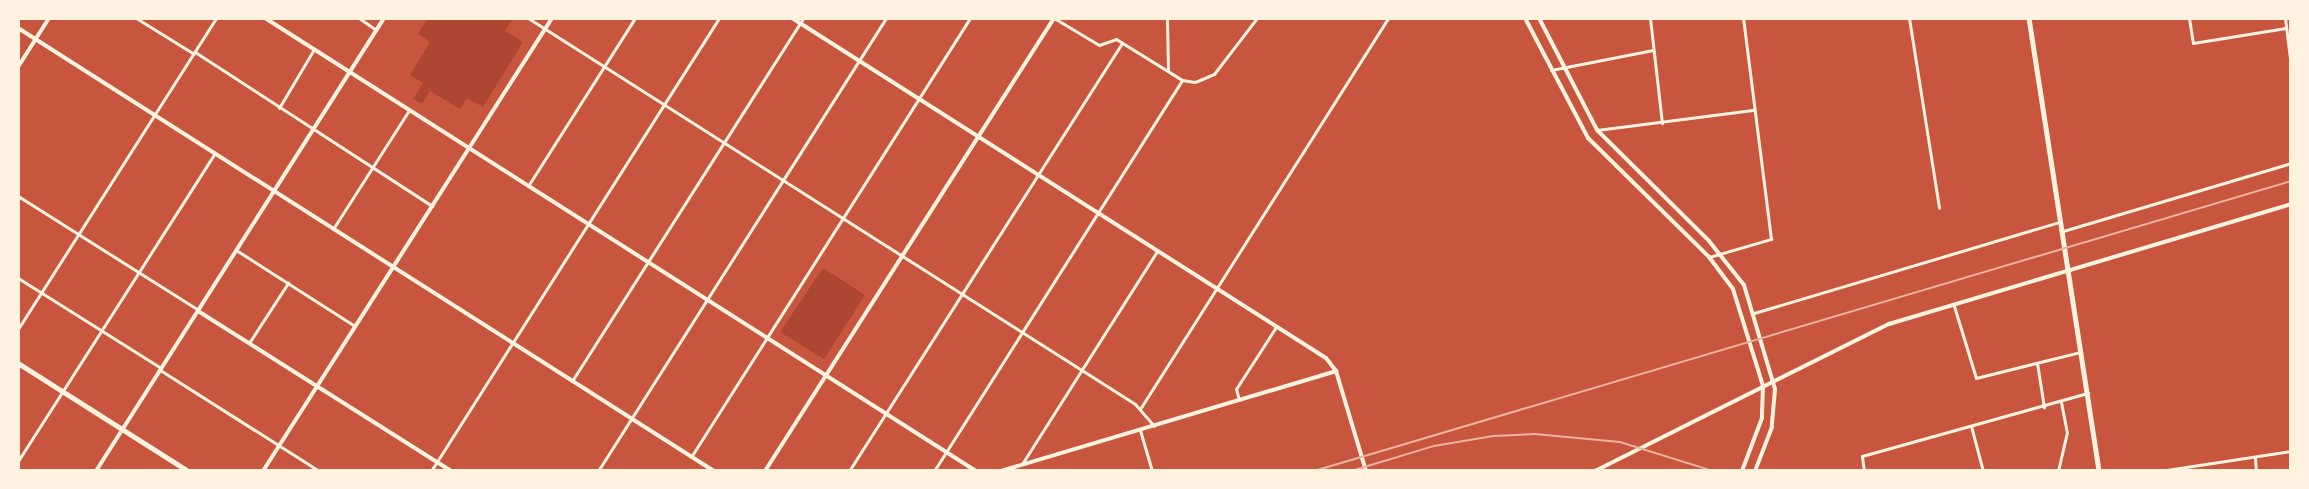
<!DOCTYPE html>
<html>
<head>
<meta charset="utf-8">
<style>
  body { margin:0 }
  #map { position:relative; width:2309px; height:489px; overflow:hidden; background:#c8553d; font-family:"Work Sans",sans-serif }
  div>[style] { position:absolute }
  [style*='--x'] { left:calc(var(--x)*1px); top:calc(var(--y)*1px); width:calc(var(--w)*1px); rotate:calc(var(--a)*1deg) }
  .green>* { inset:0; background:#ae4732 }
  .minor>* { height:3px; margin:-1.5px; padding:0 1.5px; transform-origin:1.5px; border-radius:1.5px; background:#fff3e0 }
  .tertiary>* { height:4px; margin:-2px; padding:0 2px; transform-origin:2px; border-radius:2px; background:#fff3e0 }
  .secondary>* { height:4.5px; margin:-2.25px; padding:0 2.25px; transform-origin:2.25px; border-radius:2.25px; background:#fff3e0 }
  .primary>* { height:4.5px; margin:-2.25px; padding:0 2.25px; transform-origin:2.25px; border-radius:2.25px; background:#fff3e0 }
  .rail>* { height:2px; margin:-1px; padding:0 1px; transform-origin:1px; border-radius:1px; background:#e9b49f }
  span { translate:-50% -50%; white-space:nowrap; text-align:center; line-height:1.15; -webkit-text-stroke:5px #fff3e0; paint-order:stroke }
  .frame { position:absolute; inset:0; border:20px solid #fff3e0; pointer-events:none }
</style>
</head>
<body>
<div id="map">
  <div class="green">
    <div style="clip-path:polygon(428px 18px,512px 20px,505px 31px,523px 42px,483px 107px,467px 98px,460px 109px,430px 91px,422px 104px,413px 99px,423px 83px,410px 75px,430px 42px,418px 34px)"></div>
    <div style="clip-path:polygon(823px 268px,865px 295px,824px 359px,780px 332px)"></div>
  </div>
  <div class="minor">
    <div style="--x:136;--y:18;--w:68;--a:31.8"></div>
    <div style="--x:359;--y:18;--w:21;--a:35"></div>
    <div style="--x:528;--y:18;--w:719;--a:32.45"></div>
    <div style="--x:1135;--y:404;--w:29;--a:49"></div>
    <div style="--x:1054;--y:18;--w:52;--a:31"></div>
    <div style="--x:1099;--y:45;--w:18;--a:-19"></div>
    <div style="--x:1116;--y:39;--w:78;--a:31.8"></div>
    <div style="--x:1182;--y:80;--w:13;--a:9"></div>
    <div style="--x:1195;--y:82;--w:21;--a:-23"></div>
    <div style="--x:1214;--y:74;--w:71;--a:-52.5"></div>
    <div style="--x:1167;--y:18;--w:52;--a:88.9"></div>
    <div style="--x:1650;--y:18;--w:106;--a:83.5"></div>
    <div style="--x:1909;--y:18;--w:192;--a:81"></div>
    <div style="--x:2189;--y:18;--w:25;--a:81"></div>
    <div style="--x:2193;--y:43;--w:94;--a:-9.2"></div>
    <div style="--x:2285;--y:18;--w:48;--a:82.9"></div>
    <div style="--x:195;--y:52;--w:283;--a:33"></div>
    <div style="--x:1551;--y:70;--w:104;--a:-11.1"></div>
    <div style="--x:279;--y:108;--w:69;--a:-59.3"></div>
    <div style="--x:1597;--y:130;--w:157;--a:-7.3"></div>
    <div style="--x:528;--y:186;--w:199;--a:-57.5"></div>
    <div style="--x:18;--y:196;--w:213;--a:32.3"></div>
    <div style="--x:333;--y:229;--w:141;--a:-57.4"></div>
    <div style="--x:2063;--y:231;--w:238;--a:-16.6"></div>
    <div style="--x:236;--y:250;--w:141;--a:32.6"></div>
    <div style="--x:1709;--y:257;--w:65;--a:-16.2"></div>
    <div style="--x:1771;--y:239;--w:223;--a:-97.2"></div>
    <div style="--x:18;--y:278;--w:169;--a:32.2"></div>
    <div style="--x:1954;--y:306;--w:75;--a:73"></div>
    <div style="--x:1976;--y:378;--w:107;--a:-14"></div>
    <div style="--x:1754;--y:313;--w:319;--a:-16.6"></div>
    <div style="--x:18;--y:329;--w:369;--a:-57.5"></div>
    <div style="--x:249;--y:343;--w:72;--a:-57"></div>
    <div style="--x:2037;--y:363;--w:45;--a:81"></div>
    <div style="--x:160;--y:370;--w:188;--a:32.4"></div>
    <div style="--x:572;--y:381;--w:430;--a:-57.5"></div>
    <div style="--x:1239;--y:400;--w:11;--a:-105"></div>
    <div style="--x:1236;--y:389;--w:74;--a:-57.2"></div>
    <div style="--x:1140;--y:409;--w:463;--a:-57.6"></div>
    <div style="--x:1971;--y:426;--w:47;--a:75.1"></div>
    <div style="--x:1140;--y:430;--w:43;--a:73.7"></div>
    <div style="--x:691;--y:457;--w:520;--a:-57.56"></div>
    <div style="--x:2255;--y:458;--w:13;--a:86"></div>
    <div style="--x:18;--y:461;--w:366;--a:-57.4"></div>
    <div style="--x:1022;--y:464;--w:252;--a:-57.6"></div>
    <div style="--x:431;--y:471;--w:537;--a:-57.55"></div>
    <div style="--x:598;--y:471;--w:537;--a:-57.55"></div>
    <div style="--x:849;--y:471;--w:508;--a:-57.47"></div>
    <div style="--x:934;--y:471;--w:463;--a:-57.6"></div>
    <div style="--x:1864;--y:471;--w:15;--a:-98"></div>
    <div style="--x:1862;--y:456;--w:235;--a:-15.6"></div>
    <div style="--x:2058;--y:471;--w:39;--a:-77"></div>
    <div style="--x:2067;--y:433;--w:31;--a:-101"></div>
    <div style="--x:2160;--y:471;--w:133;--a:-8.7"></div>
  </div>
  <div class="tertiary">
    <div style="--x:265;--y:18;--w:843;--a:32.5"></div>
    <div style="--x:792;--y:18;--w:633;--a:32.49"></div>
    <div style="--x:1326;--y:358;--w:16;--a:52"></div>
    <div style="--x:1336;--y:371;--w:104;--a:73.3"></div>
    <div style="--x:1525;--y:18;--w:136;--a:62.3"></div>
    <div style="--x:1588;--y:138;--w:170;--a:44.5"></div>
    <div style="--x:1709;--y:257;--w:40;--a:53"></div>
    <div style="--x:1733;--y:289;--w:102;--a:72.8"></div>
    <div style="--x:1763;--y:386;--w:32;--a:92"></div>
    <div style="--x:1762;--y:418;--w:57;--a:110.7"></div>
    <div style="--x:1539;--y:18;--w:126;--a:62.6"></div>
    <div style="--x:1597;--y:130;--w:158;--a:44.7"></div>
    <div style="--x:1709;--y:241;--w:56;--a:51.5"></div>
    <div style="--x:1744;--y:285;--w:109;--a:73.4"></div>
    <div style="--x:1775;--y:389;--w:38;--a:95"></div>
    <div style="--x:1772;--y:427;--w:47;--a:111.1"></div>
    <div style="--x:18;--y:28;--w:825;--a:32.48"></div>
    <div style="--x:18;--y:67;--w:58;--a:-57.7"></div>
    <div style="--x:198;--y:311;--w:299;--a:32.3"></div>
    <div style="--x:96;--y:471;--w:537;--a:-57.55"></div>
    <div style="--x:263;--y:471;--w:537;--a:-57.46"></div>
    <div style="--x:765;--y:471;--w:537;--a:-57.46"></div>
    <div style="--x:1001;--y:471;--w:350;--a:-16.6"></div>
    <div style="--x:1595;--y:471;--w:329;--a:-26.6"></div>
    <div style="--x:1889;--y:324;--w:420;--a:-16.6"></div>
  </div>
  <div class="secondary">
    <div style="--x:18;--y:363;--w:201;--a:32.4"></div>
  </div>
  <div class="primary">
    <div style="--x:2029;--y:18;--w:458;--a:81.2"></div>
  </div>
  <div class="rail">
    <div style="--x:1314;--y:471;--w:1019;--a:-16.53"></div>
    <div style="--x:1351;--y:471;--w:87;--a:-16.8"></div>
    <div style="--x:1434;--y:446;--w:60;--a:-9.6"></div>
    <div style="--x:1493;--y:436;--w:42;--a:-2.7"></div>
    <div style="--x:1535;--y:434;--w:85;--a:5.4"></div>
    <div style="--x:1620;--y:442;--w:97;--a:17.3"></div>
  </div>
  <div class="frame"></div>
</div>
</body>
</html>
